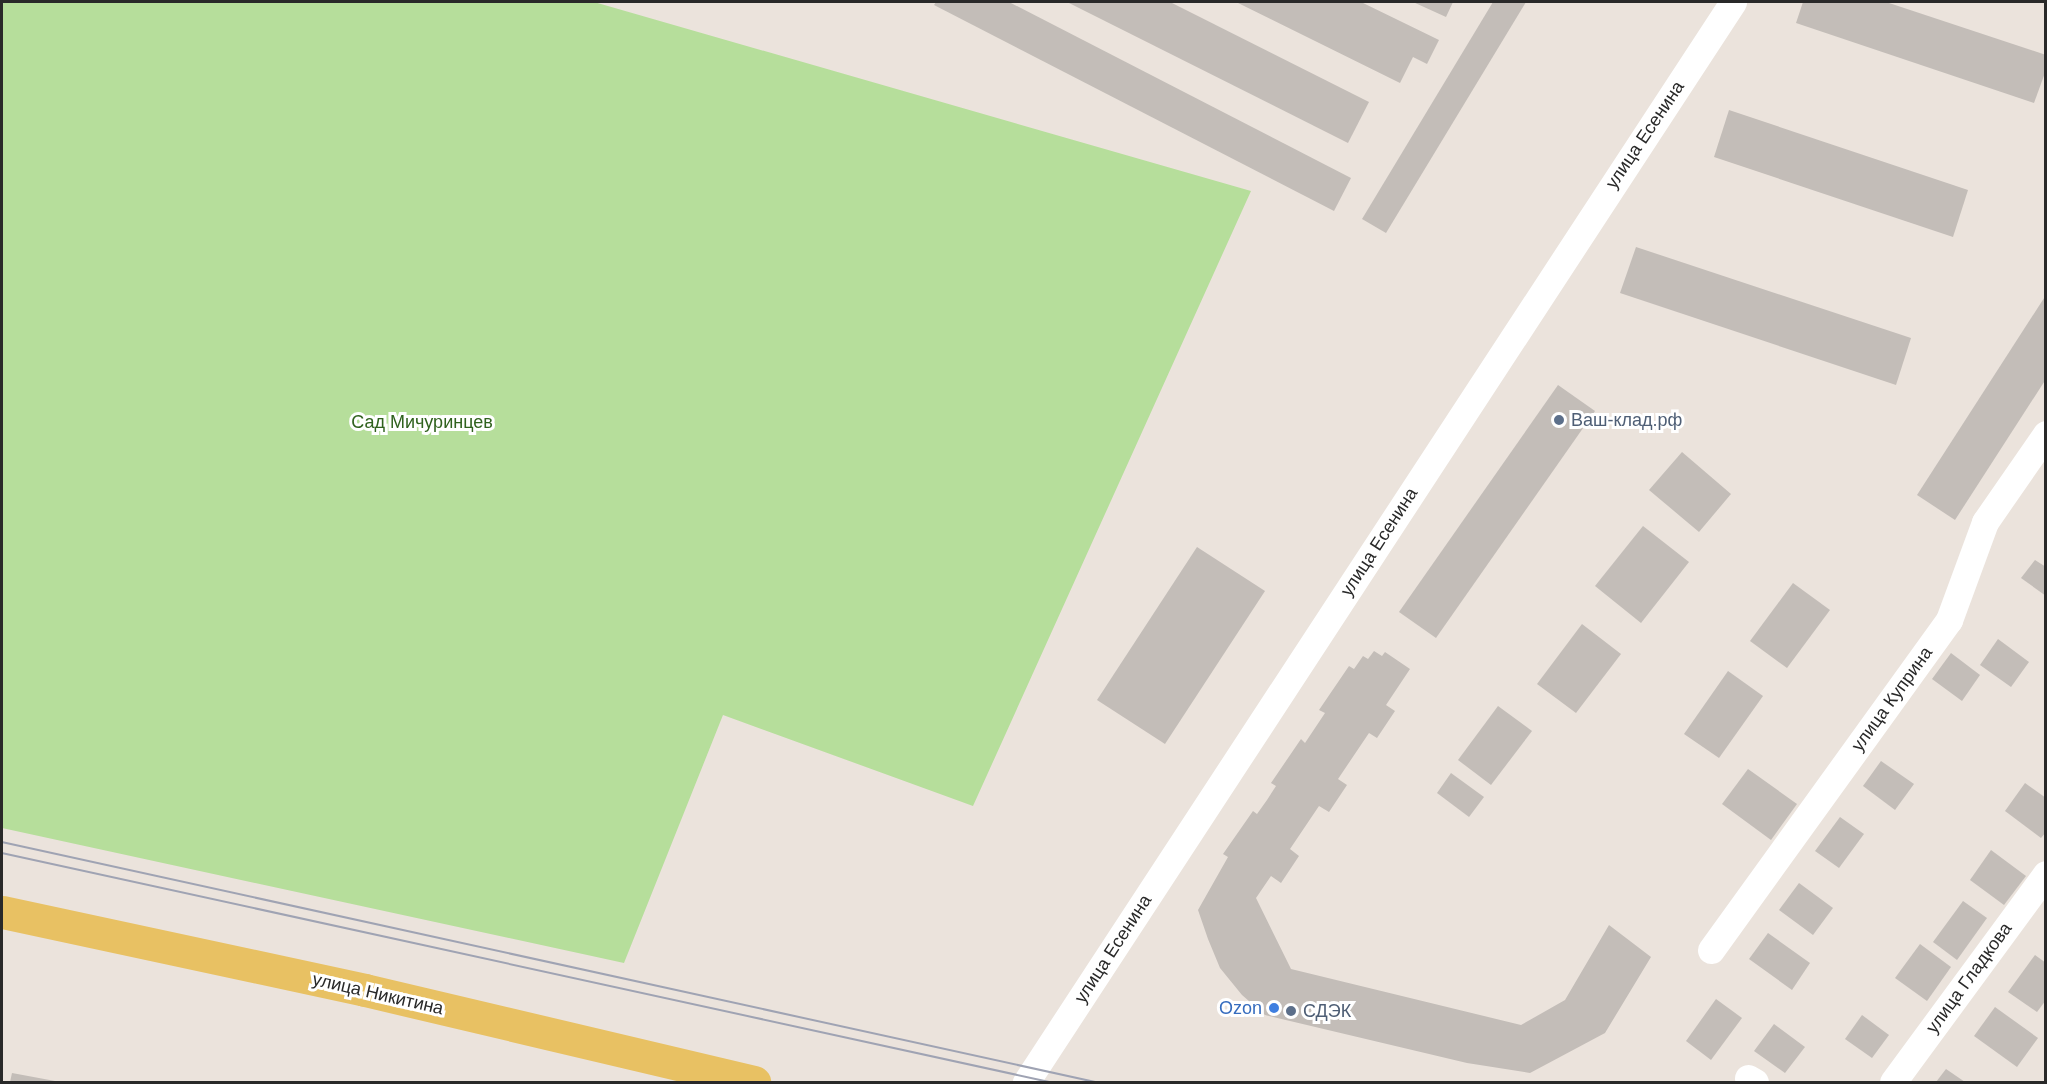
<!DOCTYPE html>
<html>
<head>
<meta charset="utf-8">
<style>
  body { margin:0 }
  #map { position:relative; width:2047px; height:1084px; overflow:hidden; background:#ebe3dc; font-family:Helvetica,sans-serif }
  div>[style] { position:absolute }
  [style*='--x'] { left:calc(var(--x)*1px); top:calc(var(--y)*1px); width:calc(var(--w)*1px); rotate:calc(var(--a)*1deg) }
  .green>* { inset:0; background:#b6de9b }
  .building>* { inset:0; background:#c3bdb8 }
  .minor>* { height:27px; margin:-13.5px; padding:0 13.5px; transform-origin:13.5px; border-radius:13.5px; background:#fff }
  .major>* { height:33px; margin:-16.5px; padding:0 16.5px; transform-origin:16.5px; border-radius:16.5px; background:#e8c163 }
  .tram>* { height:1.5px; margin:-0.75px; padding:0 0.75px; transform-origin:0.75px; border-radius:0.75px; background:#9fa3b3 }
  .dots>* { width:16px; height:16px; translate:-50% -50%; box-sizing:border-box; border:3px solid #fff; border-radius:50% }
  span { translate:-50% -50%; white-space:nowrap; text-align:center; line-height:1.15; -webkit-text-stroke:6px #fff; paint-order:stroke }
  .street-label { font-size:18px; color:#292929 }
  .service-label { font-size:18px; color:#4e5e75 }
  .left { translate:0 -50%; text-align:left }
  .park-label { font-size:18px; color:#30621e }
  .shop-label { font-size:18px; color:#366cbe }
  .right { translate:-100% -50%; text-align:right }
  .frame { position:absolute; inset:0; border:3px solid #292929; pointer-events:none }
</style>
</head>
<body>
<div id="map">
  <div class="green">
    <div style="clip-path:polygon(2px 2px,594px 2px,1251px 191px,973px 806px,723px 715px,624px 963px,2px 828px)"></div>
  </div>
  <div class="building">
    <div style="clip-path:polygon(936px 2px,1009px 2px,1351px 178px,1334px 211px,934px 5px)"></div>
    <div style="clip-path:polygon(1067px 2px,1170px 2px,1369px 102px,1348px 143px)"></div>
    <div style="clip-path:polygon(1236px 2px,1361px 2px,1439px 40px,1427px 64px,1413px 57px,1400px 83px)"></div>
    <div style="clip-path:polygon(1413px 2px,1453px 2px,1446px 17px)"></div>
    <div style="clip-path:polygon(1493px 2px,1526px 2px,1386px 233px,1362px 219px)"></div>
    <div style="clip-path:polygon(1803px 2px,1886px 2px,2046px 55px,2046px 70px,2034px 103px,1796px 23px)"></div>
    <div style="clip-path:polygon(1729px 110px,1968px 190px,1953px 237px,1714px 157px)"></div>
    <div style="clip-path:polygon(1636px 247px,1911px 338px,1896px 385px,1620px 293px)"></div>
    <div style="clip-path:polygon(2046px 295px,2046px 379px,1955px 520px,1917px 495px)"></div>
    <div style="clip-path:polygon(1558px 385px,1595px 411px,1436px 638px,1399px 612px)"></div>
    <div style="clip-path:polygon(1682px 452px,1731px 494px,1699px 532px,1649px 490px)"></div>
    <div style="clip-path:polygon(1643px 526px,1689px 562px,1641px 623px,1595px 586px)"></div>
    <div style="clip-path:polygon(1197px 547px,1265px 591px,1165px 744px,1097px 700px)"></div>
    <div style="clip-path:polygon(2035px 560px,2046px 567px,2046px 596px,2021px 578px)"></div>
    <div style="clip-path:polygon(1793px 583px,1830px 610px,1787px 668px,1750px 641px)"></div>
    <div style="clip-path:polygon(1582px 624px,1621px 654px,1576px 713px,1537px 684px)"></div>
    <div style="clip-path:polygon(1998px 639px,2029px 662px,2011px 687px,1980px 665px)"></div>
    <div style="clip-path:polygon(1374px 651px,1382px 656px,1385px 652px,1410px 669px,1386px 705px,1395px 711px,1377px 738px,1369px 733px,1338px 779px,1347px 785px,1329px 812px,1319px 806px,1290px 849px,1299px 856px,1281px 883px,1271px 876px,1256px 898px,1291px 969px,1521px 1025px,1565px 1000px,1609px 925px,1651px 957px,1605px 1033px,1530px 1073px,1467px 1063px,1265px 1015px,1242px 995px,1220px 968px,1208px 939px,1198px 910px,1228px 857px,1223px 854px,1253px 811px,1257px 814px,1267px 800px,1276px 786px,1271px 783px,1301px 739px,1305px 743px,1325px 713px,1319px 710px,1349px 666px,1354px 669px,1363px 656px,1368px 659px)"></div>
    <div style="clip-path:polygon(1951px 653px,1980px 675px,1962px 701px,1932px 679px)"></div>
    <div style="clip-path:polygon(1728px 671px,1763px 696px,1719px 758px,1684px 734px)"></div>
    <div style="clip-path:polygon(1498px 706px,1532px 731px,1491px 785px,1458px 760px)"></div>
    <div style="clip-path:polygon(1881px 761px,1914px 784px,1895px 810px,1863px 786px)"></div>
    <div style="clip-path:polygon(1748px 769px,1797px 804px,1771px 840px,1722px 804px)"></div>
    <div style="clip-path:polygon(1451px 773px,1484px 797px,1469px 817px,1437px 793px)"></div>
    <div style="clip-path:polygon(2025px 783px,2046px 798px,2046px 832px,2041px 838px,2005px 811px)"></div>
    <div style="clip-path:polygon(1840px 817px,1864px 834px,1839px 868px,1815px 851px)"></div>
    <div style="clip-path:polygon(1991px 850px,2026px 876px,2004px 905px,1970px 880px)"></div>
    <div style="clip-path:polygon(1799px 883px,1833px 908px,1813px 935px,1779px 910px)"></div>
    <div style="clip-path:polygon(1963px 901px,1987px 918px,1957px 960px,1933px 942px)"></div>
    <div style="clip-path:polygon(1768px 933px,1810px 963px,1792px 990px,1749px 959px)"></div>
    <div style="clip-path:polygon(1920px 944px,1951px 967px,1927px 1001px,1895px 978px)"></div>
    <div style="clip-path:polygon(2035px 955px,2046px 963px,2046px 1000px,2037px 1012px,2008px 992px)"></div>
    <div style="clip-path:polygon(1716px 999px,1742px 1018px,1711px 1060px,1686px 1041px)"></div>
    <div style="clip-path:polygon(1995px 1007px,2038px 1038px,2017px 1067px,1974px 1036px)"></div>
    <div style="clip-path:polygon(1862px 1015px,1889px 1035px,1872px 1058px,1845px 1039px)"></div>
    <div style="clip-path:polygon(1774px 1024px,1805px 1047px,1785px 1073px,1754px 1051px)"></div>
    <div style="clip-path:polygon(1946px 1069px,1965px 1082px,1936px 1082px)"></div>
    <div style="clip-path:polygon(12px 1073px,55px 1081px,55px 1082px,10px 1082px)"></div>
  </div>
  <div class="minor">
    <div style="--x:1711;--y:950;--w:407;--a:-54.2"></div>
    <div style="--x:1949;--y:620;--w:104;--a:-69.8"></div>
    <div style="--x:1985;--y:522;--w:107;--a:-55.3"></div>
    <div style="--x:1748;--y:1078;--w:8;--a:30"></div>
    <div style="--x:1026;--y:1082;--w:1291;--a:-56.79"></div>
    <div style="--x:1893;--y:1082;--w:258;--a:-53.7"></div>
  </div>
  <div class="major">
    <div style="--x:2;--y:912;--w:371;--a:12.1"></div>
    <div style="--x:365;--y:990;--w:400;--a:13.3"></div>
  </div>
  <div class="tram">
    <div style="--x:2;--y:842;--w:1119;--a:12.38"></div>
    <div style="--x:2;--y:853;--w:1073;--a:12.33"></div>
  </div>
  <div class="dots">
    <div style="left:1559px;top:420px;background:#5c6f8a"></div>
    <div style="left:1274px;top:1008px;background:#3f7fe0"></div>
    <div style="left:1291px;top:1011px;background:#5c6f8a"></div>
  </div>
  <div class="street-label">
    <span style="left:1645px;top:135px;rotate:-56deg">улица Есенина</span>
    <span style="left:1379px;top:542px;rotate:-57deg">улица Есенина</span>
    <span style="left:1892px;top:699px;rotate:-54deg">улица Куприна</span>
    <span style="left:1113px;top:949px;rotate:-57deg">улица Есенина</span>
    <span style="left:1969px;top:978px;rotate:-54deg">улица Гладкова</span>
    <span style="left:378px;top:994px;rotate:13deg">улица Никитина</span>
  </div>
  <div class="service-label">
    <span class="left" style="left:1571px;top:420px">Ваш-клад.рф</span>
    <span class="left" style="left:1303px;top:1011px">СДЭК</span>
  </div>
  <div class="park-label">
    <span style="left:422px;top:422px">Сад Мичуринцев</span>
  </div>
  <div class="shop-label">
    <span class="right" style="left:1262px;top:1008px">Ozon</span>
  </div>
  <div class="frame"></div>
</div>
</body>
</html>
